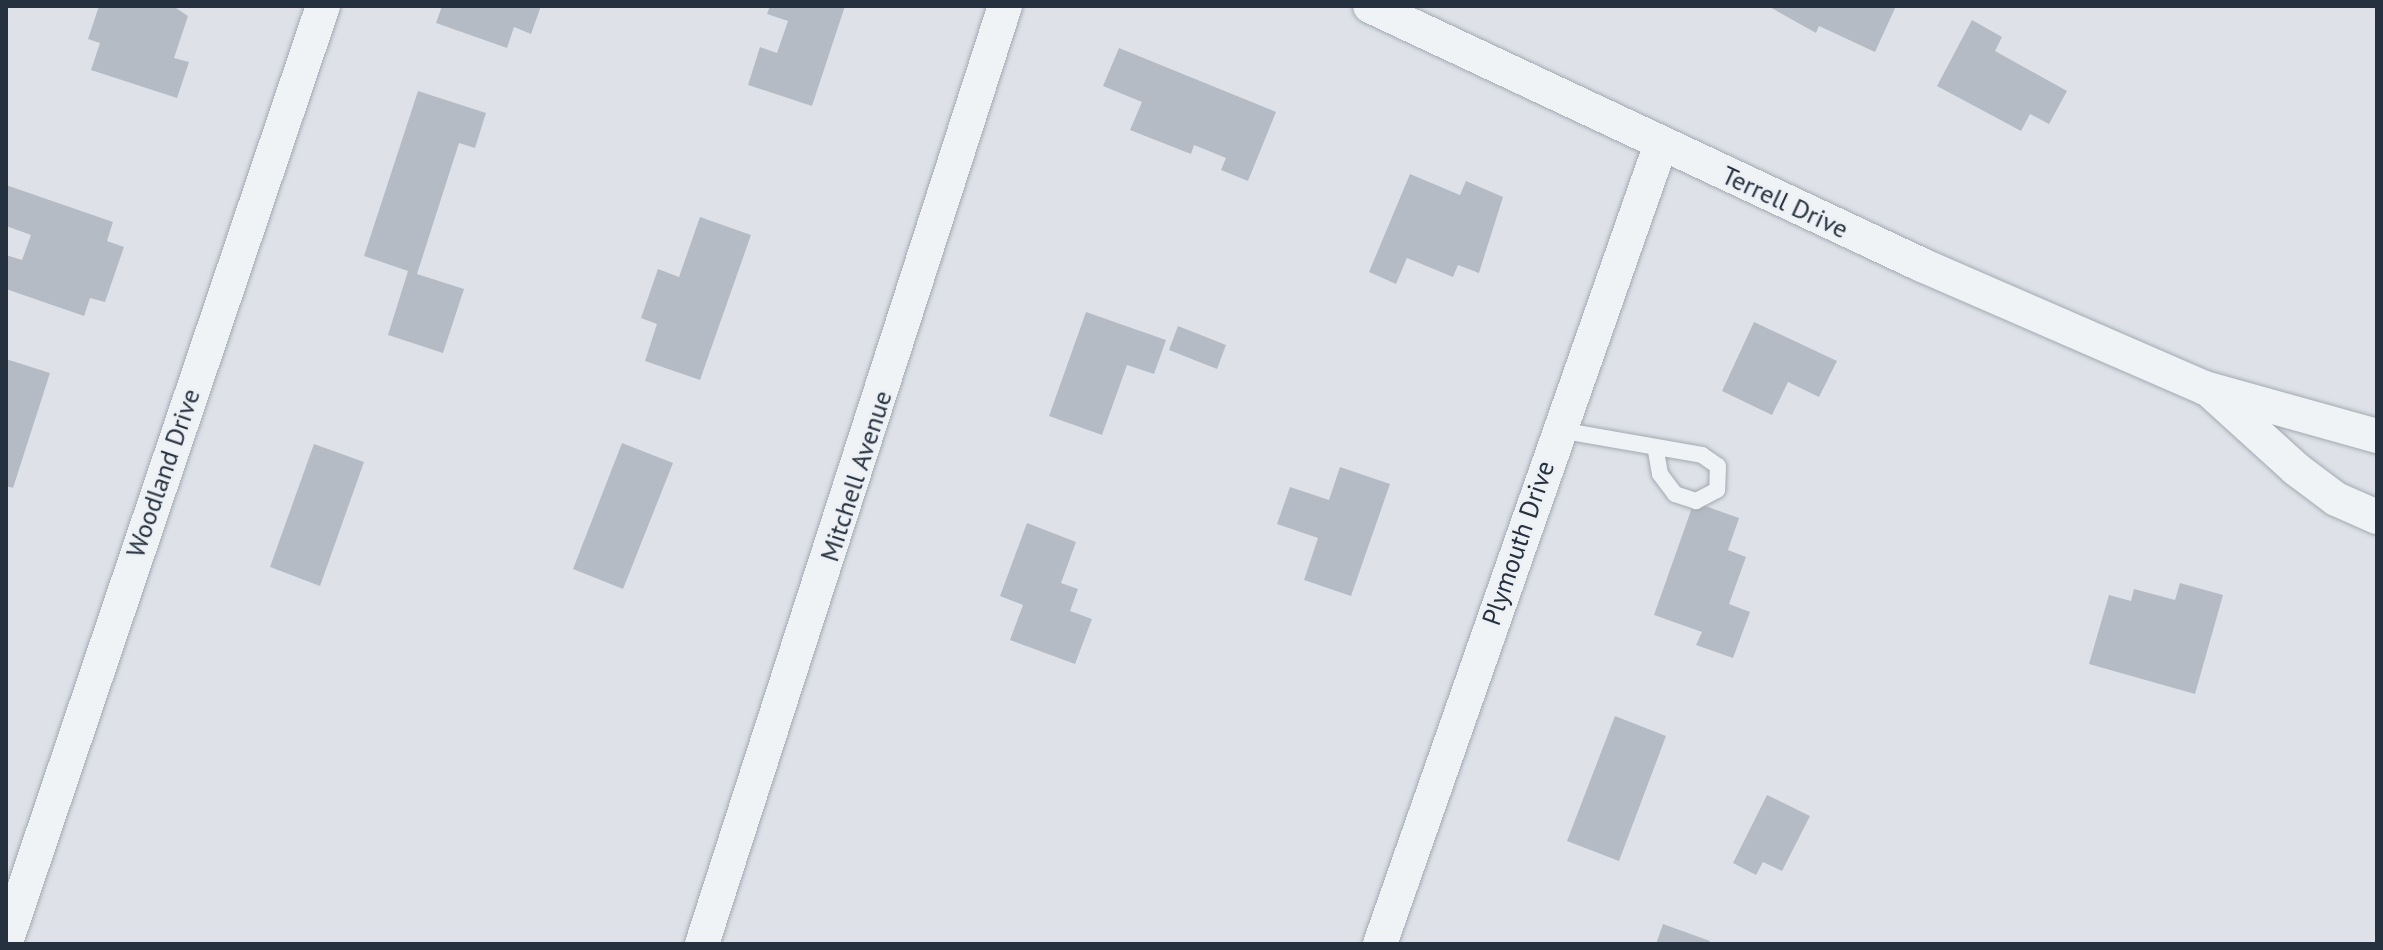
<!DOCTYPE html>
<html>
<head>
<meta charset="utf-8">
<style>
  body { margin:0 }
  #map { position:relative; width:2383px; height:950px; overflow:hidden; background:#dee2e8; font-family:"PT Sans",sans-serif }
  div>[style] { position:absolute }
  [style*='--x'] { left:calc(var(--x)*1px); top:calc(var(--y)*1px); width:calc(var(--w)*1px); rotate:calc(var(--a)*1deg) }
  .building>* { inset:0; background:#b5bbc5 }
  .roads { filter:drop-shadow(0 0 2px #a3a9b2) drop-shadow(0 0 2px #a3a9b2) }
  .service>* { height:16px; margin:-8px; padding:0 8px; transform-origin:8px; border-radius:8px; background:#f0f3f6 }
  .minor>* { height:34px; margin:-17px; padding:0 17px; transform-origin:17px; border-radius:17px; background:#f0f3f6 }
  span { translate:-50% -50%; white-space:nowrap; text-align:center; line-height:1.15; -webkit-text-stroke:6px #edf1f5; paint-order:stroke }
  .street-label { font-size:26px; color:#26313f }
  .frame { position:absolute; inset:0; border:8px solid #26313f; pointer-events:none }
</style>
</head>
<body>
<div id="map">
  <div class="building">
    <div style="clip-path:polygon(99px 6px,173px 6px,188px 16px,174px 58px,189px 62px,177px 98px,91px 70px,100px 43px,88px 39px)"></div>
    <div style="clip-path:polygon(442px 6px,541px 6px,531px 34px,514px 27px,507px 48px,436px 23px)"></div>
    <div style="clip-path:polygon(770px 6px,845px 6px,812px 106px,748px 85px,760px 47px,777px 53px,788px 21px,767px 14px)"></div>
    <div style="clip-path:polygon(1768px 6px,1896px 6px,1875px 52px,1819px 26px,1816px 33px)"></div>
    <div style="clip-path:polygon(1972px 20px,2002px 37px,1995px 51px,2067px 91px,2049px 124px,2030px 114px,2021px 131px,1937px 86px)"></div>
    <div style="clip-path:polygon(1119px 48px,1276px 112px,1248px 181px,1221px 170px,1226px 158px,1194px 145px,1191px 154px,1130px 130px,1142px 102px,1103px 86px)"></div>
    <div style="clip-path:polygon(418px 91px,486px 113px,475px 148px,459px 143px,417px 274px,464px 289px,443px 353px,388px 335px,408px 271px,364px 256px)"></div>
    <div style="clip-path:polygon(1410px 174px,1460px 195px,1466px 181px,1503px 197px,1479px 273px,1458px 265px,1453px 277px,1407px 258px,1396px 284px,1369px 272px)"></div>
    <div style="clip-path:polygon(6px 185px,113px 222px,107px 241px,124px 247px,105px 302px,90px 298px,84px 316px,6px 289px,6px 255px,22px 260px,31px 235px,6px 226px)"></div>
    <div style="clip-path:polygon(700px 217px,751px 235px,700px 380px,645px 361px,657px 324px,641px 318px,658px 269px,679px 277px)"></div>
    <div style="clip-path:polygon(1086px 312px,1166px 340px,1154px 374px,1127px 365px,1102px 435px,1049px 416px)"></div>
    <div style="clip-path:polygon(1754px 322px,1837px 361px,1819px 397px,1788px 382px,1772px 415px,1722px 391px)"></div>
    <div style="clip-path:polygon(1178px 326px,1226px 345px,1217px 369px,1169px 350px)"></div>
    <div style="clip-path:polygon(6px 359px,50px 373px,13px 488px,6px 486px)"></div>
    <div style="clip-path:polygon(622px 443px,673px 463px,623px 589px,573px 569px)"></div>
    <div style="clip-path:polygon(314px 444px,364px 462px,320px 586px,270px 567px)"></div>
    <div style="clip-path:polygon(1340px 467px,1390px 484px,1351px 596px,1304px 580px,1318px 538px,1277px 524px,1290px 487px,1329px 500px)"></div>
    <div style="clip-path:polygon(1694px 502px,1739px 518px,1728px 550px,1746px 557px,1729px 604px,1750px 612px,1733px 658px,1696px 645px,1702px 632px,1654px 615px)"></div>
    <div style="clip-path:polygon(1027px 523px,1076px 542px,1061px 583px,1078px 589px,1070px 611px,1092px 619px,1075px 664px,1010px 640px,1023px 605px,1000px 596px)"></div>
    <div style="clip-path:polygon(2180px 583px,2223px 595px,2195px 694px,2089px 664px,2109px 595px,2131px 601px,2134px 589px,2175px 600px)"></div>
    <div style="clip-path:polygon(1615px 716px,1666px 736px,1619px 861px,1567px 841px)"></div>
    <div style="clip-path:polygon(1767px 795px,1810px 816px,1782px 871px,1763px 862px,1756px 875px,1733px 863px)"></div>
    <div style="clip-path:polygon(1663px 924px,1710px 941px,1708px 944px,1656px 944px)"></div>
  </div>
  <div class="roads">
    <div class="service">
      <div style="--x:1559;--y:430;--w:145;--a:9.9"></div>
      <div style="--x:1702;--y:455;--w:19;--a:35"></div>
      <div style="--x:1718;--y:466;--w:24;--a:92"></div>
      <div style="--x:1717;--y:490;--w:24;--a:152"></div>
      <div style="--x:1696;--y:501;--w:22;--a:-162"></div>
      <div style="--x:1675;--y:494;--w:25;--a:-127"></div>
      <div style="--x:1660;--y:474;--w:23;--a:-100"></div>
    </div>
    <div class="minor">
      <div style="--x:1370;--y:6;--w:610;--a:25.14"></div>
      <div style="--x:1922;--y:265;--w:309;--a:23.5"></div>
      <div style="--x:2205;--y:388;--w:179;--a:15.6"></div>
      <div style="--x:2209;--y:390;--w:118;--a:42.2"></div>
      <div style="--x:2296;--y:469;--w:50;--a:36.9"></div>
      <div style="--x:2336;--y:499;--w:45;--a:23.7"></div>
      <div style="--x:6;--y:942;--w:988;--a:-71.29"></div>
      <div style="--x:702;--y:944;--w:986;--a:-72.1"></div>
      <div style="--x:1380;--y:944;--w:848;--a:-70.65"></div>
    </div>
  </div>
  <div class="street-label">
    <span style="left:1785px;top:202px;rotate:25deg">Terrell Drive</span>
    <span style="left:163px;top:473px;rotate:-71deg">Woodland Drive</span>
    <span style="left:856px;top:476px;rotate:-72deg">Mitchell Avenue</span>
    <span style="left:1518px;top:543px;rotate:-71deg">Plymouth Drive</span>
  </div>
  <div class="frame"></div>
</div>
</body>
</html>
